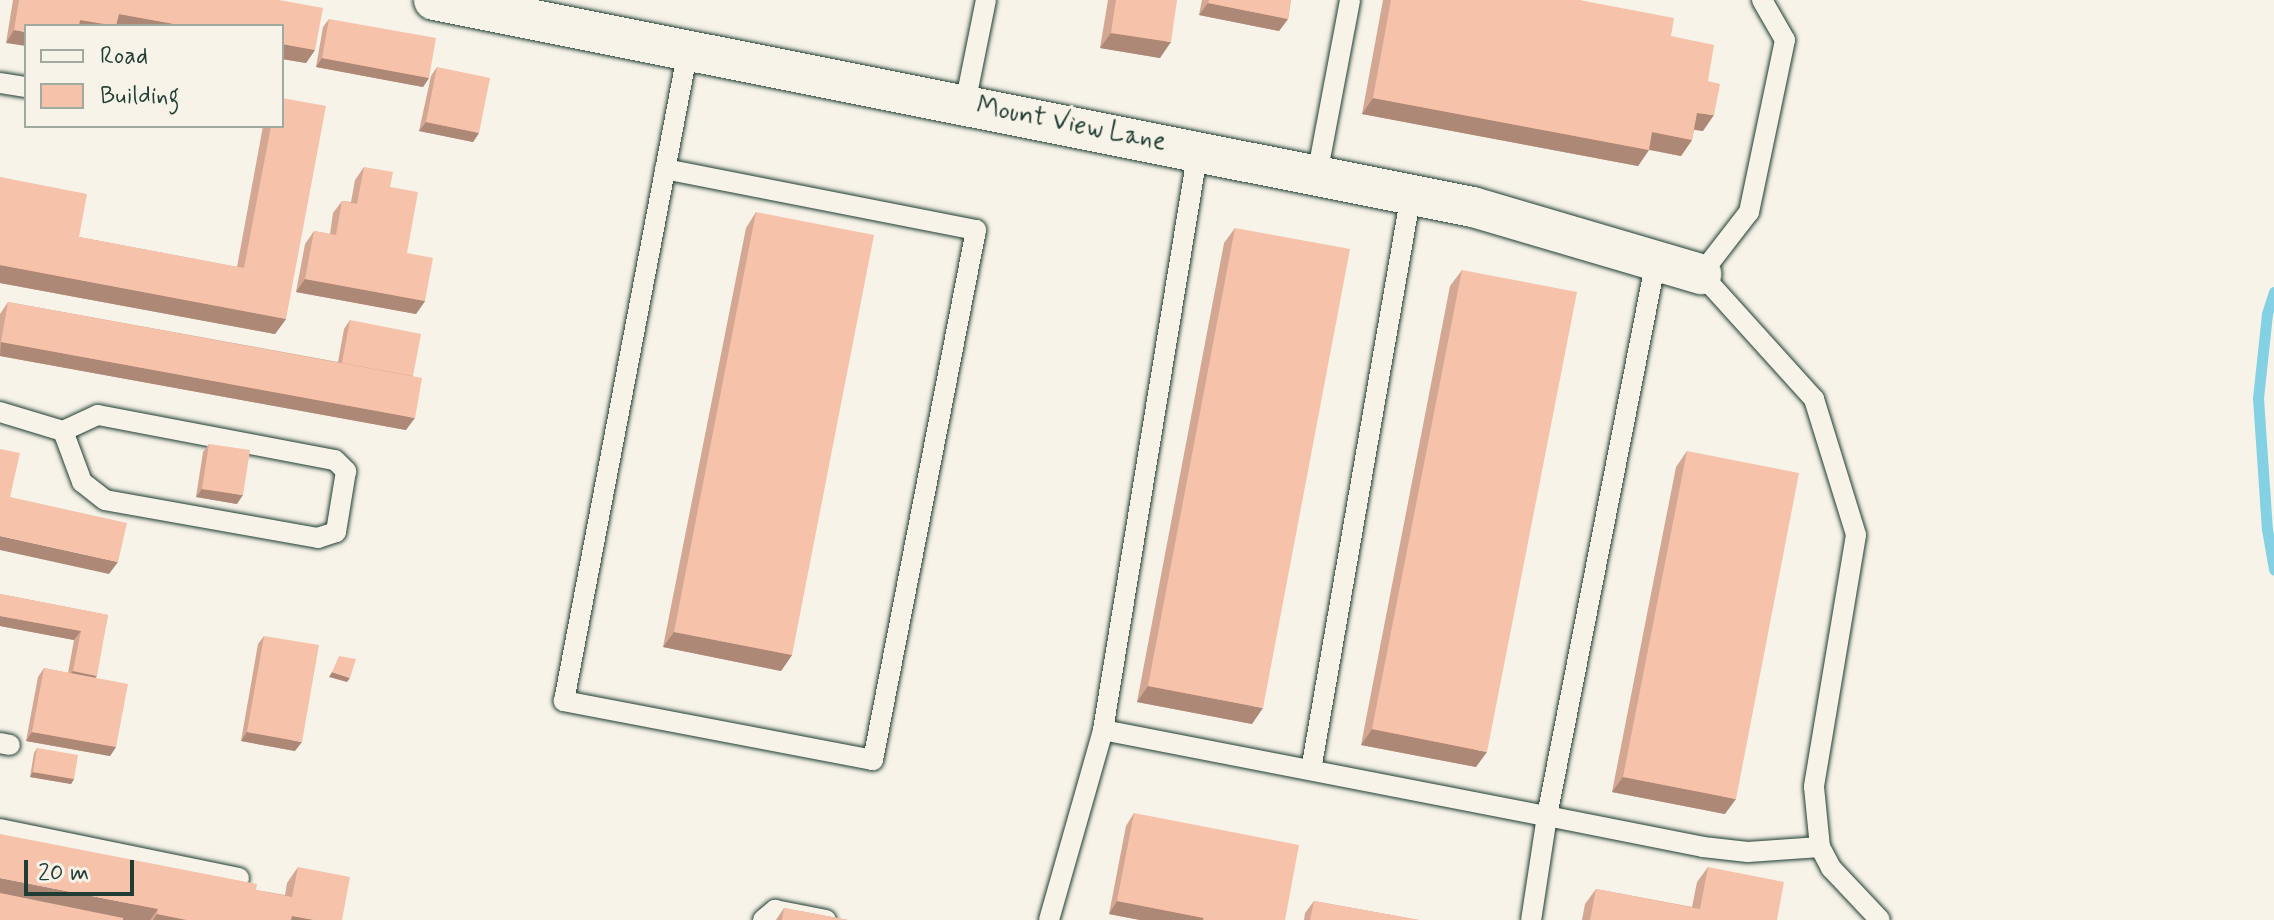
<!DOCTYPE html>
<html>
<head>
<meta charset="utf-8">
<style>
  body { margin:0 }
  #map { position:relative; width:2274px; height:920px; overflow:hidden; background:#f7f3e8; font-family:Mynerve,sans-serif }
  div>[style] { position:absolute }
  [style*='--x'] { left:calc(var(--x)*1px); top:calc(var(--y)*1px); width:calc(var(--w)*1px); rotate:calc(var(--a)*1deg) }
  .stream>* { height:11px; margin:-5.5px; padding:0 5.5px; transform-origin:5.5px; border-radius:5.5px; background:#84d1e3 }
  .roads { filter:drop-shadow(0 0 2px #1f3d34) drop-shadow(0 0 2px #1f3d34) }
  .lane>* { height:20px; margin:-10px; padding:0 10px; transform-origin:10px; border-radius:10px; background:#f7f3e8 }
  .street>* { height:40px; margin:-20px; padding:0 20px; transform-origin:20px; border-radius:20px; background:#f7f3e8 }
  .wall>* { inset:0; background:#d4a792 }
  .shaded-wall>* { inset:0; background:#ad8877 }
  .building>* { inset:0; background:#f7c2aa }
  span { translate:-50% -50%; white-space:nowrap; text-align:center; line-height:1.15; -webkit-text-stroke:6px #f7f3e8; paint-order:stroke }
  .street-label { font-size:26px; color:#1f3d34 }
  .legend { position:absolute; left:24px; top:24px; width:260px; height:104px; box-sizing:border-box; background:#f7f3e8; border:2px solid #a1aaa0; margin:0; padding:10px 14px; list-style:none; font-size:24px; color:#1f3d34 }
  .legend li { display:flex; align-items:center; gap:16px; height:40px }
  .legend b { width:40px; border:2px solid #a1aaa0 }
  .scale { position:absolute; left:24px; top:860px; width:110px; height:36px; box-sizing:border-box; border:4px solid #1f3d34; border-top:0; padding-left:10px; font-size:24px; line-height:28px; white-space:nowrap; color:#1f3d34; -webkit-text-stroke:6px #f7f3e8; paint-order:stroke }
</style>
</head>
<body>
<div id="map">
  <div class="stream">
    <div style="--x:2274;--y:292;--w:23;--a:108"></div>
    <div style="--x:2267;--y:314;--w:84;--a:96.1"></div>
    <div style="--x:2258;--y:398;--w:131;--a:86.1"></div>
    <div style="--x:2267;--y:529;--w:41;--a:80.1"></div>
  </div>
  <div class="roads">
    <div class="lane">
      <div style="--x:1762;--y:0;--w:46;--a:60.1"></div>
      <div style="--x:1785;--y:40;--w:176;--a:101.8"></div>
      <div style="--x:1749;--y:212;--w:78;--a:127.7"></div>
      <div style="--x:1701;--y:274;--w:169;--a:47.9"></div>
      <div style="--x:1814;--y:399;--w:142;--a:72.8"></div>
      <div style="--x:1856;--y:535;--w:255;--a:99.5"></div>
      <div style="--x:1814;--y:787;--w:60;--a:84.3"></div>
      <div style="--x:1820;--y:847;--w:24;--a:62"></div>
      <div style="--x:1831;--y:868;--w:71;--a:46.7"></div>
      <div style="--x:0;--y:83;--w:26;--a:9"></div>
      <div style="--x:965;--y:104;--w:106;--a:-78.6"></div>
      <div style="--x:1198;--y:150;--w:588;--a:99.3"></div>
      <div style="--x:1103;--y:730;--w:452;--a:11"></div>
      <div style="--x:1547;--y:816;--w:105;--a:98.7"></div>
      <div style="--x:665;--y:169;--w:317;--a:11.1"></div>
      <div style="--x:976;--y:230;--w:540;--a:101"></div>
      <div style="--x:873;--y:760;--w:315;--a:-169.2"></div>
      <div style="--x:564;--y:701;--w:663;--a:-79.22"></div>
      <div style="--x:1317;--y:175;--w:178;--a:-79.3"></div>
      <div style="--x:1656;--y:260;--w:567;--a:101.09"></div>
      <div style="--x:1547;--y:816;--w:159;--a:11.2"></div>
      <div style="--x:1703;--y:847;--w:45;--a:6.3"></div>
      <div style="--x:1748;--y:852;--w:72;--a:-4"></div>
      <div style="--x:0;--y:412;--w:66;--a:16.8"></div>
      <div style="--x:63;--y:431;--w:38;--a:-25"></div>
      <div style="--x:98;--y:415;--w:241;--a:10.8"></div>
      <div style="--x:335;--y:460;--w:16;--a:45"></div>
      <div style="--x:346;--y:471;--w:62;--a:99.3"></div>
      <div style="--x:336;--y:532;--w:19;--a:162"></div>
      <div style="--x:318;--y:538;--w:216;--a:-169.9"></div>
      <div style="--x:105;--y:500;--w:29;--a:-142"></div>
      <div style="--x:82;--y:482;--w:54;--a:-110.4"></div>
      <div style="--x:0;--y:743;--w:10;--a:11"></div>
      <div style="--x:1311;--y:770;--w:585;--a:-80.15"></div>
      <div style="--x:0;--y:829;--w:244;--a:11.6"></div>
      <div style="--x:763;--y:920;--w:16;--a:-40"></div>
      <div style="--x:775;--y:910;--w:52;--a:11.1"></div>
      <div style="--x:1049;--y:920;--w:198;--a:-74.1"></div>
    </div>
    <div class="street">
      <div style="--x:434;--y:0;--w:1059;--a:11.27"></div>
      <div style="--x:1473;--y:207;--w:238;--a:16.4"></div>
    </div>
  </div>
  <div class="wall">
    <div style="clip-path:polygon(13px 0,279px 0,315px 50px,306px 63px,282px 59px,282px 26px,26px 26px,6px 43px)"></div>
    <div style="clip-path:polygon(1108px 0,1177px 0,1160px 58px,1100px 48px)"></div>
    <div style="clip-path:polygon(1202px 0,1291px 0,1288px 19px,1279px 31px,1199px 15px)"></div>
    <div style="clip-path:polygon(1383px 0,1579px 0,1671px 36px,1708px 81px,1703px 131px,1694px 130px,1692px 140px,1681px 156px,1649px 150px,1638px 166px,1362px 114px)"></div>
    <div style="clip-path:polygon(329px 19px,429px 78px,423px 87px,316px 67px,323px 27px)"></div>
    <div style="clip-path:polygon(437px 67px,479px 133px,473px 142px,419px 131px,431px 76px)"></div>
    <div style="clip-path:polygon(263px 126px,282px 126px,286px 319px,275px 334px,0 283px,0 177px,79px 237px,237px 267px)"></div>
    <div style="clip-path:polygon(364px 167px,390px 187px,407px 253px,425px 301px,416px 314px,296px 292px,305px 244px,314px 231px,330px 234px,333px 213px,342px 201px,351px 202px,355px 180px)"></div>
    <div style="clip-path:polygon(756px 212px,792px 655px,781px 671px,663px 647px,746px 228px)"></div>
    <div style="clip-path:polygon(1235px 228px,1252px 724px,1137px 702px,1224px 243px)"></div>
    <div style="clip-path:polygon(1462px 270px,1476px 767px,1361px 745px,1450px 286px)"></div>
    <div style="clip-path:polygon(8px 302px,338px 362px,344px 329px,350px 320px,413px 376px,406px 430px,0 356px,0 314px)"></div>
    <div style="clip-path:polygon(209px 444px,237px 504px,196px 497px,203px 452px)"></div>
    <div style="clip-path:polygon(1687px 451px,1725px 814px,1612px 792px,1676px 467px)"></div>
    <div style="clip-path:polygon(0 594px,108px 615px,95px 678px,116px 747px,110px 756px,26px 741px,38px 677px,44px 668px,68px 673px,74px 640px,0 626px)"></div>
    <div style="clip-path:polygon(264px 636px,295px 751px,241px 741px,258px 644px)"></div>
    <div style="clip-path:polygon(37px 748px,74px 779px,71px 784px,30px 777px,34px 753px)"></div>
    <div style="clip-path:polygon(1134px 813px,1285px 920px,1140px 920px,1109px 914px,1126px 826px)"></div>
    <div style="clip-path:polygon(298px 867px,342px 920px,0 920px,256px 890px,285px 895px,287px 883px)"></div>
    <div style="clip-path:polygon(1708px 867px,1777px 920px,1582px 920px,1585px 904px,1596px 889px,1692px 907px,1697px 882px)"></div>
    <div style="clip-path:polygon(1314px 901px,1419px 920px,1304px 920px,1305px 913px)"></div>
    <div style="clip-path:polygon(784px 908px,848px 920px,776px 920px)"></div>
  </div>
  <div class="shaded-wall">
    <div style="clip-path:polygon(1208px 3px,1288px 19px,1279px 31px,1199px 15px)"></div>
    <div style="clip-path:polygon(119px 14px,185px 26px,76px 26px,80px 20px)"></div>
    <div style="clip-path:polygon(14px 30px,26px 32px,26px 46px,6px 43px)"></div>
    <div style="clip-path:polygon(1111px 33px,1171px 42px,1160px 58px,1100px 48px)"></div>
    <div style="clip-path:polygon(282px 44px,315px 50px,306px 63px,282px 59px)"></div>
    <div style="clip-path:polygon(322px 58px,429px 78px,423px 87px,316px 67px)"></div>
    <div style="clip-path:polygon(1373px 98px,1649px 150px,1638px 166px,1362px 114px)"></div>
    <div style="clip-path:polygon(1697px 113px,1714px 115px,1703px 131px,1686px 128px)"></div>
    <div style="clip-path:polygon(426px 122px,479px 133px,473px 142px,419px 131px)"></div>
    <div style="clip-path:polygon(1652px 132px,1692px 140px,1681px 156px,1641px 148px)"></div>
    <div style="clip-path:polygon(0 265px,286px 319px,275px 334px,0 283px)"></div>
    <div style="clip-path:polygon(305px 279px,425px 301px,416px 314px,296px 292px)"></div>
    <div style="clip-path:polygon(1px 342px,415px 418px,406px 430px,0 356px)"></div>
    <div style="clip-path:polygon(202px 489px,243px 495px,237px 504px,196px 497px)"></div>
    <div style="clip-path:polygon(0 536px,118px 562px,109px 574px,0 550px)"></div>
    <div style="clip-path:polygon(0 616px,81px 631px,74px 640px,0 626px)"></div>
    <div style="clip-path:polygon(674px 632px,792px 655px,781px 671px,663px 647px)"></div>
    <div style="clip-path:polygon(73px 671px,97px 676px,90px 685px,67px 680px)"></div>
    <div style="clip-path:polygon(332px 672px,350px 678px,347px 682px,329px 677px)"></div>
    <div style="clip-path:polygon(1148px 686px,1263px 708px,1252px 724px,1137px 702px)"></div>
    <div style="clip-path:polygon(1372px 729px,1487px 752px,1476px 767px,1361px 745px)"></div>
    <div style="clip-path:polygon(32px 732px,116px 747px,110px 756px,26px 741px)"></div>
    <div style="clip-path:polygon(247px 732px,302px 742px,295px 751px,241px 741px)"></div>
    <div style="clip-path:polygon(33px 772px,74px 779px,71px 784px,30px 777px)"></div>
    <div style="clip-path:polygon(1623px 777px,1736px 799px,1725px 814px,1612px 792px)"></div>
    <div style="clip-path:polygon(0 878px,158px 909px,150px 920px,124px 920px,0 896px)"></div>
    <div style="clip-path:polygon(1117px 901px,1204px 918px,1202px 920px,1140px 920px,1109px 914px)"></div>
    <div style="clip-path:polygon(157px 914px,187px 920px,153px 920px)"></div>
    <div style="clip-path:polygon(292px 916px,314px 920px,289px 920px)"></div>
  </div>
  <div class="building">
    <div style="clip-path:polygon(19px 0,279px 0,323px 8px,315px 50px,282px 44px,282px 26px,185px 26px,119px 14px,116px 26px,80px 20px,79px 26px,26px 26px,26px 32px,14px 30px)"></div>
    <div style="clip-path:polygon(1116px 0,1177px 0,1171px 42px,1111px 33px)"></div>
    <div style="clip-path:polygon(1209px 0,1291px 0,1288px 19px,1208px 3px)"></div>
    <div style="clip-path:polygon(1391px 0,1579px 0,1674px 18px,1671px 36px,1714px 45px,1708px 81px,1720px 84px,1714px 115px,1697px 113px,1692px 140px,1652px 132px,1649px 150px,1373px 98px)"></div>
    <div style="clip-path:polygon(329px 19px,436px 38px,429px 78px,322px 58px)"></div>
    <div style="clip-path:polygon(437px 67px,490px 78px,479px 133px,426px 122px)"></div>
    <div style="clip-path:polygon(282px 98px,326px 106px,286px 319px,0 265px,0 177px,87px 194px,79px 237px,244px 268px,271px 126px,282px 126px)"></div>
    <div style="clip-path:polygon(364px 167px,393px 172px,390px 187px,418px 192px,407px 253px,433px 258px,425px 301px,305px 279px,314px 231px,336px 235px,342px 201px,357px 204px)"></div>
    <div style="clip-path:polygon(756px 212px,874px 235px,792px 655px,674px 632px)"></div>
    <div style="clip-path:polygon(1235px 228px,1350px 249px,1263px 708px,1148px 686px)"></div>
    <div style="clip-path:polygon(1462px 270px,1577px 292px,1487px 752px,1372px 729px)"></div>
    <div style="clip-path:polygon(8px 302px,422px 378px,415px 418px,1px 342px)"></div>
    <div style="clip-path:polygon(350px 320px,421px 334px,413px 376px,342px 363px)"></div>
    <div style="clip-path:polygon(209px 444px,250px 450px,243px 495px,202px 489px)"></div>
    <div style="clip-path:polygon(0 449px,20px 453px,10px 497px,127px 523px,118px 562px,0 536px)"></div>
    <div style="clip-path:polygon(1687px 451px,1799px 473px,1736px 799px,1623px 777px)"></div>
    <div style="clip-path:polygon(0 594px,108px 615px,97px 676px,73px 671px,81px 631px,0 616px)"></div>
    <div style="clip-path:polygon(264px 636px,319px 645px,302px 742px,247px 732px)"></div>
    <div style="clip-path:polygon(339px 656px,356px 659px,350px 678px,332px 672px)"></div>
    <div style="clip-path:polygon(44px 668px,128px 684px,116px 747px,32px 732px)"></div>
    <div style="clip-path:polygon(37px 748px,78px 755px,74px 779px,33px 772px)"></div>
    <div style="clip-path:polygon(1134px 813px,1299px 845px,1285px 920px,1203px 920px,1204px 918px,1117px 901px)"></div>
    <div style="clip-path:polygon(0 834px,257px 884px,256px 890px,292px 897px,298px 867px,350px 877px,342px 920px,314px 920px,292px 916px,291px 920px,187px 920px,157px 914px,158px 909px,0 878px)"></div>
    <div style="clip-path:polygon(1708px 867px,1784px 882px,1777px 920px,1590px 920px,1596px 889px,1700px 909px)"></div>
    <div style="clip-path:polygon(0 893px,123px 918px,123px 920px,0 920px)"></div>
    <div style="clip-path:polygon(1314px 901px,1419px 920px,1310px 920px)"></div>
    <div style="clip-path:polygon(784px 908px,848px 920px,782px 920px)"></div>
  </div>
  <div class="street-label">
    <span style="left:1071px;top:125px;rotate:11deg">Mount View Lane</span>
  </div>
  <ul class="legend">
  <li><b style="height:10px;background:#f7f3e8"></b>Road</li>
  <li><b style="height:22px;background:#f7c2aa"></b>Building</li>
  </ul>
  <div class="scale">20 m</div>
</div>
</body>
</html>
